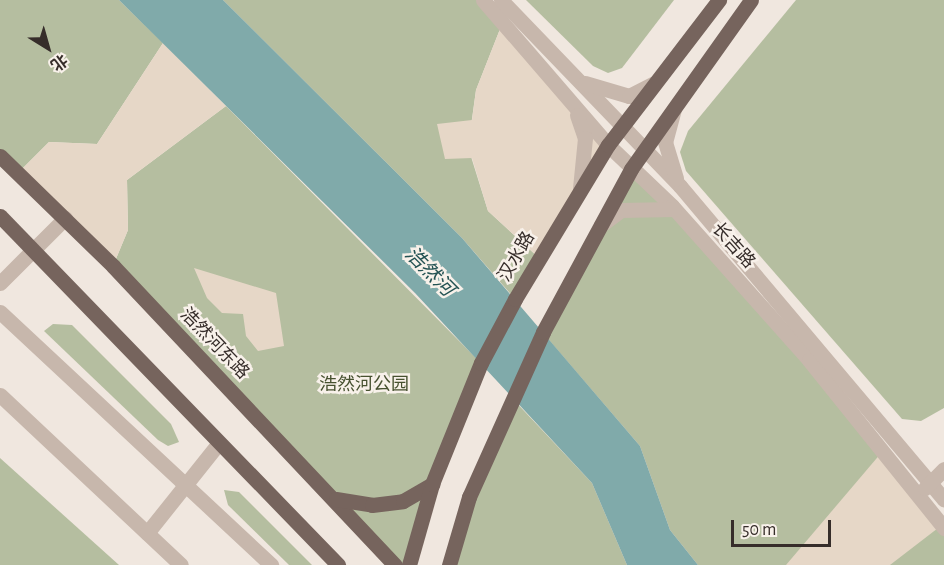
<!DOCTYPE html>
<html>
<head>
<meta charset="utf-8">
<style>
  body { margin:0 }
  #map { position:relative; width:944px; height:565px; overflow:hidden; background:#f0e7df; font-family:"Alegreya Sans","Noto Sans SC",sans-serif }
  div>[style] { position:absolute }
  [style*='--x'] { left:calc(var(--x)*1px); top:calc(var(--y)*1px); width:calc(var(--w)*1px); rotate:calc(var(--a)*1deg) }
  .green>* { inset:0; background:#b5bea0 }
  .plaza>* { inset:0; background:#e6d7c7 }
  .water>* { inset:0; background:#80aaaa }
  .minor>* { height:15px; margin:-7.5px; padding:0 7.5px; transform-origin:7.5px; border-radius:7.5px; background:#c7b7ac }
  .major>* { height:15px; margin:-7.5px; padding:0 7.5px; transform-origin:7.5px; border-radius:7.5px; background:#76645d }
  span { translate:-50% -50%; white-space:nowrap; text-align:center; line-height:1.15; -webkit-text-stroke:5px #f8f1ea; paint-order:stroke }
  .street-label { font-size:18px; color:#362d2a }
  .park-label { font-size:18px; color:#475130 }
  .water-label { font-size:20px; color:#245253; font-style:italic }
  .north { position:absolute; left:18px; top:18px; width:60px; height:60px; -webkit-text-stroke:4px #f8f1ea; paint-order:stroke; rotate:143deg; font-size:16px; font-weight:700; line-height:24px; text-align:center; color:#362d2a }
  .north::after { content:''; display:block; margin:auto; width:21px; height:27px; background:#362d2a; clip-path:polygon(50% 0,100% 100%,50% 72%,0 100%) }
  .scale { position:absolute; left:731px; top:520px; width:100px; height:27px; box-sizing:border-box; border:3px solid #362d2a; border-top:0; padding-left:8px; font-size:18px; line-height:21px; white-space:nowrap; color:#362d2a; -webkit-text-stroke:4px #f8f1ea; paint-order:stroke }
</style>
</head>
<body>
<div id="map">
  <div class="green">
    <div style="clip-path:polygon(0 0,119px 0,163px 43px,97px 144px,49px 142px,19px 172px,0 156px)"></div>
    <div style="clip-path:polygon(223px 0,483px 0,502px 24px,476px 90px,468px 147px,488px 211px,539px 258px,515px 299px,462px 238px)"></div>
    <div style="clip-path:polygon(526px 0,674px 0,622px 68px,608px 73px,593px 66px)"></div>
    <div style="clip-path:polygon(796px 0,944px 0,944px 408px,921px 421px,902px 419px,686px 171px,680px 152px,688px 131px)"></div>
    <div style="clip-path:polygon(226px 106px,481px 363px,409px 565px,397px 565px,113px 266px,128px 230px,127px 180px)"></div>
    <div style="clip-path:polygon(631px 169px,672px 206px,944px 528px,944px 565px,698px 565px,670px 530px,640px 446px,543px 333px)"></div>
    <div style="clip-path:polygon(53px 324px,72px 325px,171px 424px,179px 442px,168px 446px,158px 440px,44px 331px)"></div>
    <div style="clip-path:polygon(511px 397px,592px 483px,627px 565px,449px 565px)"></div>
    <div style="clip-path:polygon(0 458px,119px 565px,0 565px)"></div>
    <div style="clip-path:polygon(224px 490px,239px 492px,312px 565px,289px 565px,228px 505px)"></div>
  </div>
  <div class="plaza">
    <div style="clip-path:polygon(502px 24px,608px 145px,539px 258px,488px 211px,472px 158px,445px 159px,437px 124px,472px 120px,476px 90px)"></div>
    <div style="clip-path:polygon(163px 43px,226px 106px,127px 180px,128px 230px,113px 266px,19px 172px,49px 142px,97px 144px)"></div>
    <div style="clip-path:polygon(194px 268px,276px 293px,284px 346px,258px 351px,246px 336px,243px 314px,222px 313px,207px 298px)"></div>
    <div style="clip-path:polygon(882px 452px,942px 525px,890px 565px,786px 565px)"></div>
  </div>
  <div class="water">
    <div style="clip-path:polygon(119px 0,223px 0,462px 238px,640px 446px,670px 530px,698px 565px,627px 565px,592px 483px,415px 293px)"></div>
  </div>
  <div class="minor">
    <div style="--x:483;--y:0;--w:191;--a:49.2"></div>
    <div style="--x:608;--y:145;--w:88;--a:43.6"></div>
    <div style="--x:672;--y:206;--w:206;--a:48.3"></div>
    <div style="--x:809;--y:360;--w:216;--a:51.2"></div>
    <div style="--x:501;--y:0;--w:258;--a:46.1"></div>
    <div style="--x:680;--y:186;--w:410;--a:49.9"></div>
    <div style="--x:585;--y:83;--w:46;--a:16.5"></div>
    <div style="--x:629;--y:96;--w:28;--a:-27"></div>
    <div style="--x:674;--y:109;--w:34;--a:105"></div>
    <div style="--x:665;--y:142;--w:38;--a:73"></div>
    <div style="--x:577;--y:115;--w:24;--a:71"></div>
    <div style="--x:585;--y:138;--w:50;--a:95.7"></div>
    <div style="--x:601;--y:225;--w:25;--a:-37"></div>
    <div style="--x:621;--y:210;--w:53;--a:-1.1"></div>
    <div style="--x:0;--y:283;--w:92;--a:-45"></div>
    <div style="--x:0;--y:312;--w:371;--a:43"></div>
    <div style="--x:0;--y:395;--w:248;--a:43.2"></div>
    <div style="--x:925;--y:488;--w:27;--a:-45"></div>
    <div style="--x:147;--y:533;--w:114;--a:-51.4"></div>
  </div>
  <div class="major">
    <div style="--x:0;--y:156;--w:158;--a:44.2"></div>
    <div style="--x:113;--y:266;--w:411;--a:46.7"></div>
    <div style="--x:0;--y:216;--w:486;--a:45.9"></div>
    <div style="--x:336;--y:499;--w:36;--a:9"></div>
    <div style="--x:372;--y:505;--w:31;--a:-7"></div>
    <div style="--x:403;--y:501;--w:34;--a:-30"></div>
    <div style="--x:409;--y:565;--w:84;--a:-74.1"></div>
    <div style="--x:432;--y:484;--w:131;--a:-68"></div>
    <div style="--x:481;--y:363;--w:72;--a:-62"></div>
    <div style="--x:515;--y:299;--w:180;--a:-58.9"></div>
    <div style="--x:608;--y:145;--w:183;--a:-52.6"></div>
    <div style="--x:449;--y:565;--w:71;--a:-73.6"></div>
    <div style="--x:469;--y:497;--w:181;--a:-65.8"></div>
    <div style="--x:543;--y:332;--w:185;--a:-61.6"></div>
    <div style="--x:631;--y:169;--w:207;--a:-54.6"></div>
  </div>
  <div class="street-label">
    <span style="left:733px;top:246px;rotate:48deg">长吉路</span>
    <span style="left:517px;top:257px;rotate:-60deg">汉水路</span>
    <span style="left:214px;top:344px;rotate:46deg">浩然河东路</span>
  </div>
  <div class="park-label">
    <span style="left:364px;top:385px">浩然河公园</span>
  </div>
  <div class="water-label">
    <span style="left:429px;top:272px;rotate:45deg">浩然河</span>
  </div>
  <div class="north">北</div>
  <div class="scale">50 m</div>
</div>
</body>
</html>
